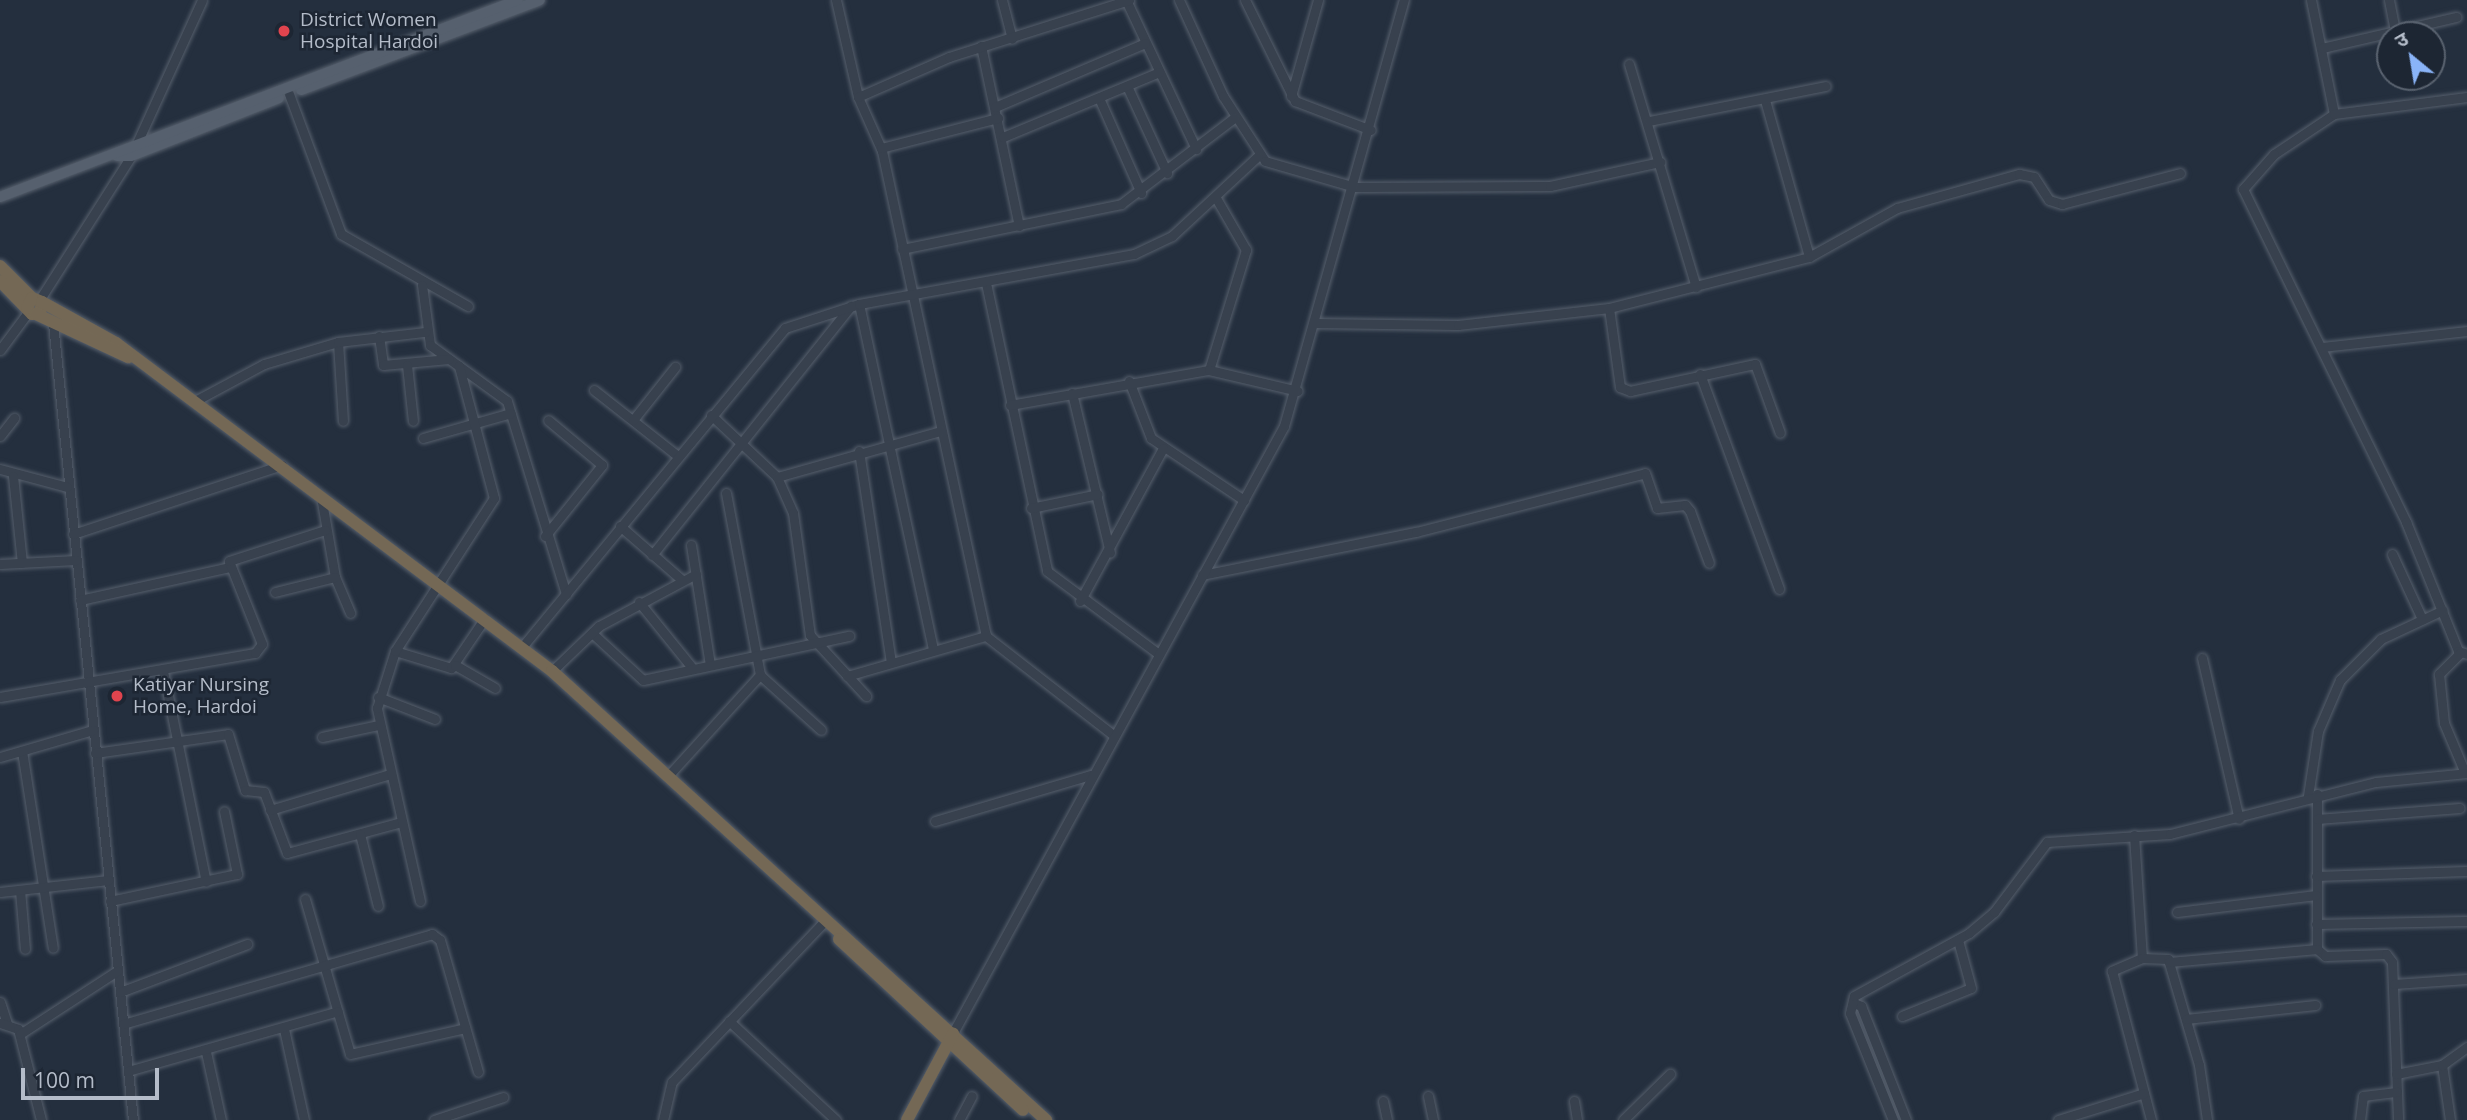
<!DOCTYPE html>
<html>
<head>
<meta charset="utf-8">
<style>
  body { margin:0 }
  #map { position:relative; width:2467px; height:1120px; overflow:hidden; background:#242f3e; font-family:"Open Sans","Noto Sans Devanagari",sans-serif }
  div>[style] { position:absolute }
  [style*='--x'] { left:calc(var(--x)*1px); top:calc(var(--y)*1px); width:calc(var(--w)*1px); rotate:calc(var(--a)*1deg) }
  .roads { filter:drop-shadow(0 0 2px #565f6c) drop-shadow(0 0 2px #565f6c) }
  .minor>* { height:9px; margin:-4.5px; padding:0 4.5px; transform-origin:4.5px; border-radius:4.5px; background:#38414e }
  .major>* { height:10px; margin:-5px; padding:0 5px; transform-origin:5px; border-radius:5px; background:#56606e }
  .highway>* { height:12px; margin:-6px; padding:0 6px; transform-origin:6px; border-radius:6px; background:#746855 }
  .dots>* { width:19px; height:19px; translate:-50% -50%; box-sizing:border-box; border:4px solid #1d2633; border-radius:50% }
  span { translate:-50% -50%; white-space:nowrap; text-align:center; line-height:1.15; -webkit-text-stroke:5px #1d2633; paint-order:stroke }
  .poi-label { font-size:19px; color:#b4bcc9 }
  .left { translate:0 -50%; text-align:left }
  .north { position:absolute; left:2376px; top:21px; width:70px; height:70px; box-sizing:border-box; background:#1d2633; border:2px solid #59626f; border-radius:50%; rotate:330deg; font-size:19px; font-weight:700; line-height:28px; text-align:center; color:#b4bcc9 }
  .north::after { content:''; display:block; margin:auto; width:24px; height:32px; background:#8ab4f8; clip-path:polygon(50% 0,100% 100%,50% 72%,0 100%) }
  .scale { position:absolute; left:21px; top:1068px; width:138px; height:32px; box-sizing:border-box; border:4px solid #b4bcc9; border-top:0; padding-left:9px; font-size:21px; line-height:24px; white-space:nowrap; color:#b4bcc9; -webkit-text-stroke:5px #1d2633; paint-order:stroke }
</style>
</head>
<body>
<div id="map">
  <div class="roads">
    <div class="minor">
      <div style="--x:836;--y:0;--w:99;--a:77.2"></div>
      <div style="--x:858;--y:97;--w:59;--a:66"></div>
      <div style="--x:882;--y:151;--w:496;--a:77.9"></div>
      <div style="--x:986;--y:636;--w:160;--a:37.9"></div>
      <div style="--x:1002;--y:0;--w:40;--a:75.6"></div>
      <div style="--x:1126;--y:0;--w:165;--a:64.8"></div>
      <div style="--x:1179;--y:0;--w:106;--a:65.4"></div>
      <div style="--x:1223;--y:96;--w:77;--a:57.1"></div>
      <div style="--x:1265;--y:161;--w:94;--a:16.1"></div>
      <div style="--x:1355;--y:187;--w:195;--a:-0.3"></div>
      <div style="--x:1550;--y:186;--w:113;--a:-12.3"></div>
      <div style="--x:1245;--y:0;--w:113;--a:63.7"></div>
      <div style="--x:1295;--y:101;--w:81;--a:20.9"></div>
      <div style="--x:2311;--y:0;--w:116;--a:78.6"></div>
      <div style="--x:2334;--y:114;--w:72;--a:146.3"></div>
      <div style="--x:2274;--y:154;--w:47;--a:131.5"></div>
      <div style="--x:2243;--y:189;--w:371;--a:63.9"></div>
      <div style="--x:2406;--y:522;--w:139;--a:68"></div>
      <div style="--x:2458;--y:651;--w:9;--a:18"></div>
      <div style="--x:2389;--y:0;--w:32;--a:79"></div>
      <div style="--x:981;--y:46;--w:184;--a:78.1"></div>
      <div style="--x:2322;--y:48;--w:138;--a:-13"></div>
      <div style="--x:1629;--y:64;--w:233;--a:73.3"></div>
      <div style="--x:1127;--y:86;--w:96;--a:65.3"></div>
      <div style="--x:289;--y:94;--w:149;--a:69.6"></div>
      <div style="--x:341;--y:234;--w:146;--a:29.6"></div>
      <div style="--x:1291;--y:96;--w:100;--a:-74.3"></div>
      <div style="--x:858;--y:97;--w:99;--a:-23.7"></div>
      <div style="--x:949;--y:57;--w:189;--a:-17.6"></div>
      <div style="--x:1099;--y:98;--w:104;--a:66.1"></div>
      <div style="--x:1765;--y:100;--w:163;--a:74.3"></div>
      <div style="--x:995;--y:107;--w:163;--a:-23.1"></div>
      <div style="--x:2334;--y:114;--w:134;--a:-7.3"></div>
      <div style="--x:1649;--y:121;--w:180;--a:-11.2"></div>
      <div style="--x:1003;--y:137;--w:169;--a:-22.6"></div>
      <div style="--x:881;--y:148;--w:121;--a:-14.4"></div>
      <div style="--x:902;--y:249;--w:224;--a:-11.6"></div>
      <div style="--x:1121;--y:204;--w:143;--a:-37.3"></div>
      <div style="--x:986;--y:283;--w:294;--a:78"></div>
      <div style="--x:1047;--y:571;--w:136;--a:36.6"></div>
      <div style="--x:422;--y:285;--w:61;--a:82.4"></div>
      <div style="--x:430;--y:345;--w:95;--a:36"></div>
      <div style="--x:507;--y:401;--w:202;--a:73"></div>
      <div style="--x:40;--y:299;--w:169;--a:-57.5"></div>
      <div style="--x:131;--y:156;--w:171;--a:-65.5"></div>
      <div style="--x:859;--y:304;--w:353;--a:77.9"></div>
      <div style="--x:1609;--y:308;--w:80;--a:82.1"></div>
      <div style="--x:1620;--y:387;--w:11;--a:22"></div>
      <div style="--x:1630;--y:391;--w:128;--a:-12.2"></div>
      <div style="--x:1755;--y:364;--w:73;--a:70.1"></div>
      <div style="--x:53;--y:323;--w:801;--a:84.27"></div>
      <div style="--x:1314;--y:323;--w:144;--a:0.8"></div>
      <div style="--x:1458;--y:325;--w:152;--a:-6.4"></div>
      <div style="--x:1609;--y:308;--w:206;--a:-14.3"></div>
      <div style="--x:1809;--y:257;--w:101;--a:-29.1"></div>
      <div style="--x:1897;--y:208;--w:127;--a:-15.6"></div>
      <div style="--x:2019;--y:174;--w:15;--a:11"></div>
      <div style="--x:2034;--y:177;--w:27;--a:57"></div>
      <div style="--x:2049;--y:200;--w:14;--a:17"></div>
      <div style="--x:2062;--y:204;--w:122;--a:-14.7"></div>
      <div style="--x:379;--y:336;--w:29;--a:82"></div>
      <div style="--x:383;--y:365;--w:66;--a:-5.2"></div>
      <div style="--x:338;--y:342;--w:79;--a:86.4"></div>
      <div style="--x:2322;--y:347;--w:146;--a:-6.3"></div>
      <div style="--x:0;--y:350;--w:49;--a:-53.4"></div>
      <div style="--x:407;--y:365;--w:56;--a:83.9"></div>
      <div style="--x:1209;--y:370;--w:126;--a:-72.9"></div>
      <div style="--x:1246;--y:250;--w:60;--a:-120"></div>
      <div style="--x:1700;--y:374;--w:229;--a:69.8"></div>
      <div style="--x:1129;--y:381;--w:61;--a:68.9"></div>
      <div style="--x:1151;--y:438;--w:112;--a:33.7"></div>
      <div style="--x:594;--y:390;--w:107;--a:38.2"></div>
      <div style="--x:1072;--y:393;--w:164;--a:76.6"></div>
      <div style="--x:195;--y:401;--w:78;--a:-28.2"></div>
      <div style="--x:264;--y:364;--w:77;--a:-16.6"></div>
      <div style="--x:338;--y:342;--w:88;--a:-6.6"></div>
      <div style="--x:1010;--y:405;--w:202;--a:-10"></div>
      <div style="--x:1209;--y:370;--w:91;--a:13.3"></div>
      <div style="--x:711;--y:415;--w:91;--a:43.2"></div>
      <div style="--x:777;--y:477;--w:39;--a:66"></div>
      <div style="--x:793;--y:513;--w:123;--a:82.1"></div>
      <div style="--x:810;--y:635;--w:83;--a:47.4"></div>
      <div style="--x:633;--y:420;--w:68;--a:-51.6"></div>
      <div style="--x:0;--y:436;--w:23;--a:-52"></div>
      <div style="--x:423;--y:438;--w:91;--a:-15.9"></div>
      <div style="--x:859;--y:451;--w:214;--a:81.4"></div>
      <div style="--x:0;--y:469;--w:69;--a:15"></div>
      <div style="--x:13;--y:476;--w:87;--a:84.1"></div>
      <div style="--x:777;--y:477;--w:170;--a:-15.7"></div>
      <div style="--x:726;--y:493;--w:185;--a:79.4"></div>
      <div style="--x:760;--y:675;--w:82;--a:42"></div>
      <div style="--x:321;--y:496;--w:82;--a:80.2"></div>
      <div style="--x:335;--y:577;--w:39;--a:67"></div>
      <div style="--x:1031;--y:508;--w:68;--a:-11.8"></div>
      <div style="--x:620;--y:526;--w:82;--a:41.1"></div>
      <div style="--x:73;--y:534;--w:220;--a:-18.3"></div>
      <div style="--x:545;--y:536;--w:91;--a:-51.2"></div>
      <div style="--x:602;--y:465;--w:70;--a:-140.2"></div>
      <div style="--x:691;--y:545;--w:121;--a:81"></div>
      <div style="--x:2392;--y:554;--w:72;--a:65.2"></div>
      <div style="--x:652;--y:555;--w:319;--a:-51.4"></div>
      <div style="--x:0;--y:564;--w:76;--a:-3"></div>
      <div style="--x:1202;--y:575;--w:218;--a:-11.4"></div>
      <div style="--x:1416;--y:532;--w:236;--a:-14.4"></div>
      <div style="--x:1645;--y:473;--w:37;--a:71"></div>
      <div style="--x:1657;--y:508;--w:28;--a:-6"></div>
      <div style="--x:1685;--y:505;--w:8;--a:50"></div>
      <div style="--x:1690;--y:511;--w:55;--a:69.9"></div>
      <div style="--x:275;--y:592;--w:62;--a:-14"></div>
      <div style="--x:80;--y:600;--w:154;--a:-12.4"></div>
      <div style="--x:1080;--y:601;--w:174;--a:-61.5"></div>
      <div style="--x:639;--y:602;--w:86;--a:51.1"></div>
      <div style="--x:592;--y:633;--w:69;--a:42.7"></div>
      <div style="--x:643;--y:680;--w:211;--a:-12.1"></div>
      <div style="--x:522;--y:647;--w:413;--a:-50.5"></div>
      <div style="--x:785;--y:328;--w:78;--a:-18"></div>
      <div style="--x:859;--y:304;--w:280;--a:-10.3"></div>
      <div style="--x:1134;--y:254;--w:42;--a:-25.3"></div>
      <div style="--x:1172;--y:236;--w:117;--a:-42.9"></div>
      <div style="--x:395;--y:651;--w:59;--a:16.9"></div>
      <div style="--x:451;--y:668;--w:60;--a:-55.8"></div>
      <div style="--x:2460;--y:653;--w:30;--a:135"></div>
      <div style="--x:2439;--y:674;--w:49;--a:84.2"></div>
      <div style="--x:2444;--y:723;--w:54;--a:67.2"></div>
      <div style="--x:2202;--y:658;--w:165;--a:77.1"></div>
      <div style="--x:455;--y:665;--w:46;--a:29.9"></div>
      <div style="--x:163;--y:671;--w:215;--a:78.5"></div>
      <div style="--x:552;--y:671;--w:65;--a:-43.8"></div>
      <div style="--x:599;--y:626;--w:110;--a:-28.2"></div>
      <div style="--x:847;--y:676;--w:145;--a:-16.1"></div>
      <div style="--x:0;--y:697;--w:259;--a:-9.8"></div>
      <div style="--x:255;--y:653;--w:11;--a:-52"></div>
      <div style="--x:262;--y:644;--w:89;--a:-111.7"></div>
      <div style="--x:229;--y:561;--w:101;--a:-17.9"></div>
      <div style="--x:378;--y:697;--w:61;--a:21.1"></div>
      <div style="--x:322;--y:737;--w:57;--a:-12.1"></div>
      <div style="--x:22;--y:751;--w:199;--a:81.1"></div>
      <div style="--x:95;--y:753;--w:134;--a:-8.1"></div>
      <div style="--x:228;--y:734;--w:59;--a:73.1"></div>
      <div style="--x:245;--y:790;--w:19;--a:6"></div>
      <div style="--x:264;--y:792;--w:65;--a:69.3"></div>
      <div style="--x:287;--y:853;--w:118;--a:-15.2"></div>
      <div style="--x:0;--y:757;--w:97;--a:-16.2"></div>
      <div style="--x:668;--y:776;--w:137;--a:-47.7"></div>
      <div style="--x:2317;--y:794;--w:155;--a:90"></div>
      <div style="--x:2317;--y:949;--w:11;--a:41"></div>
      <div style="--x:2325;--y:956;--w:61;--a:-1.9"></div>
      <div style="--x:2386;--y:954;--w:10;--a:53"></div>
      <div style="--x:2392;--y:962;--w:158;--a:87.8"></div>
      <div style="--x:2308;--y:796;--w:66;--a:-81.3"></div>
      <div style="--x:2318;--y:731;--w:56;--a:-66.7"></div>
      <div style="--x:2340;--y:680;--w:58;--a:-45"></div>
      <div style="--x:2381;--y:639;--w:68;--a:-25.1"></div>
      <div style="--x:270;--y:810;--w:125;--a:-16.7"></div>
      <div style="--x:2317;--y:819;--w:143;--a:-4.4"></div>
      <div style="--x:935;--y:821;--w:162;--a:-16.5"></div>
      <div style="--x:360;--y:834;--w:74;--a:76"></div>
      <div style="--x:2134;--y:835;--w:123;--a:86.3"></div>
      <div style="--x:2142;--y:958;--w:33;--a:157"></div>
      <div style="--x:2112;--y:971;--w:154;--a:75.3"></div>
      <div style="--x:2316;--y:876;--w:151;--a:-1.9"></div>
      <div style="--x:20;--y:890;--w:59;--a:85.2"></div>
      <div style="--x:0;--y:892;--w:109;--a:-6.3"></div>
      <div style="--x:305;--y:899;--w:161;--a:73.8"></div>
      <div style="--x:350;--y:1054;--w:118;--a:-12.7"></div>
      <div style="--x:110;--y:901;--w:130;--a:-12"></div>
      <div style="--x:237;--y:874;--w:64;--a:-101.7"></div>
      <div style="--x:420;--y:901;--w:198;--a:-102.6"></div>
      <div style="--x:377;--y:708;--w:60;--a:-72.5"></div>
      <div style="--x:395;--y:651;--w:182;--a:-57.1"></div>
      <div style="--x:494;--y:498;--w:137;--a:-104.9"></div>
      <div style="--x:2177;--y:912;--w:140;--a:-7"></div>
      <div style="--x:2316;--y:924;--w:151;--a:-1.1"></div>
      <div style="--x:2142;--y:958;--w:26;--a:2"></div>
      <div style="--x:2168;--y:959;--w:110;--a:73.7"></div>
      <div style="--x:2199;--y:1065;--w:56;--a:81.7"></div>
      <div style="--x:2169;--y:962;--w:149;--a:-5"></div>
      <div style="--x:2394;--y:984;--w:73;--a:-3.9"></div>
      <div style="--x:120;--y:992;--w:136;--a:-20.7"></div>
      <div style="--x:0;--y:1002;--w:22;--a:72"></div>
      <div style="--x:1854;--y:1003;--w:8;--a:23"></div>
      <div style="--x:1861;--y:1006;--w:123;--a:68.5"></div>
      <div style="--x:1902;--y:1016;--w:74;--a:-22.1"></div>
      <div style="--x:1971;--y:988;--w:50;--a:-105.2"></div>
      <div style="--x:2186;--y:1019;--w:130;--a:-6.2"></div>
      <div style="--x:729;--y:1021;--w:146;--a:42.8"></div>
      <div style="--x:0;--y:1023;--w:19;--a:18"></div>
      <div style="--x:18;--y:1029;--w:94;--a:75.8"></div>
      <div style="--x:123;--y:1024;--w:322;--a:-16.2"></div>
      <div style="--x:432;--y:934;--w:10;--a:37"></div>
      <div style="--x:440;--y:940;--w:137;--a:73.9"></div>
      <div style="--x:284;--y:1029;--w:93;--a:77.6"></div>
      <div style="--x:954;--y:1031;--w:689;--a:-61.39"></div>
      <div style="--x:1284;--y:426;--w:443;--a:-74.3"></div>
      <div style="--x:20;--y:1034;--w:116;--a:-33"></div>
      <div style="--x:206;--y:1052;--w:70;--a:77.6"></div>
      <div style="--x:2442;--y:1065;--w:56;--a:81.7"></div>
      <div style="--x:128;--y:1071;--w:218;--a:-15.9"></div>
      <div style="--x:2396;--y:1074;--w:47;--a:-11.1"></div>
      <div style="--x:2442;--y:1065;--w:31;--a:-36"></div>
      <div style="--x:1428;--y:1096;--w:25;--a:78"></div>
      <div style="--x:1383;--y:1101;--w:19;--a:78"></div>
      <div style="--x:1574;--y:1101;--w:19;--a:81"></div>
      <div style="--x:434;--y:1120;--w:73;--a:-18.4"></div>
      <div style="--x:663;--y:1120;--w:39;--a:-77"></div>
      <div style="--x:672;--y:1082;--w:221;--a:-46.5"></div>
      <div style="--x:959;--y:1120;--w:27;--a:-62"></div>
      <div style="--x:1623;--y:1120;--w:66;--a:-44.4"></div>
      <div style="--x:1893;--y:1120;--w:115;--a:-111.9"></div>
      <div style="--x:1850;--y:1013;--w:17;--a:-77"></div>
      <div style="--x:1854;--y:996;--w:131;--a:-28.7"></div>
      <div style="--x:1969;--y:933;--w:33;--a:-40"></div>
      <div style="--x:1994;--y:912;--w:88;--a:-52.9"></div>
      <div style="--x:2047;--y:842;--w:123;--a:-3.7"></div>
      <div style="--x:2170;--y:834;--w:212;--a:-14.2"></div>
      <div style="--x:2376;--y:782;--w:91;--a:-5.6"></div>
      <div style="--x:2058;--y:1120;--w:90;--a:-17.4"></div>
      <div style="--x:2360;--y:1120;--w:24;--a:-83"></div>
      <div style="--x:2363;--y:1096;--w:34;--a:-7"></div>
    </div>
    <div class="major">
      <div style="--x:301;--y:90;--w:255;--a:-20.6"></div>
      <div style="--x:117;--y:156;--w:14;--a:0"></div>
      <div style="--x:131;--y:156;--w:159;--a:-21.4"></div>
      <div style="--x:0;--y:197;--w:554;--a:-20.82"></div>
    </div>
    <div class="highway">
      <div style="--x:0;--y:266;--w:45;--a:45"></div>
      <div style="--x:0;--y:281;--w:46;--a:45.9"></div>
      <div style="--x:32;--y:314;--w:8;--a:-7"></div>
      <div style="--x:40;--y:313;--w:11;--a:-80"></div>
      <div style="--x:42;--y:302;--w:11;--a:-158"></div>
      <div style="--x:32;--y:298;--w:11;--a:117"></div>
      <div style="--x:42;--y:302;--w:85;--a:29"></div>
      <div style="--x:116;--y:343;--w:546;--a:36.95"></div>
      <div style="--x:552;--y:671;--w:668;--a:42.27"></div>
      <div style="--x:36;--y:314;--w:102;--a:25.1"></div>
      <div style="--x:839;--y:939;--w:251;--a:42.9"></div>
      <div style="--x:907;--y:1120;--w:98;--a:-61.9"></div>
    </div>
  </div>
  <div class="dots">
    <div style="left:284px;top:31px;background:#e0444e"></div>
    <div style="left:117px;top:696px;background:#e0444e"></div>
  </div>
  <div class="poi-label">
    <span class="left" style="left:300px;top:31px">District Women<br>Hospital Hardoi</span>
    <span class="left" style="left:133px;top:696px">Katiyar Nursing<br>Home, Hardoi</span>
  </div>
  <div class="north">उ</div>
  <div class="scale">100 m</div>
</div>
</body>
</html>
